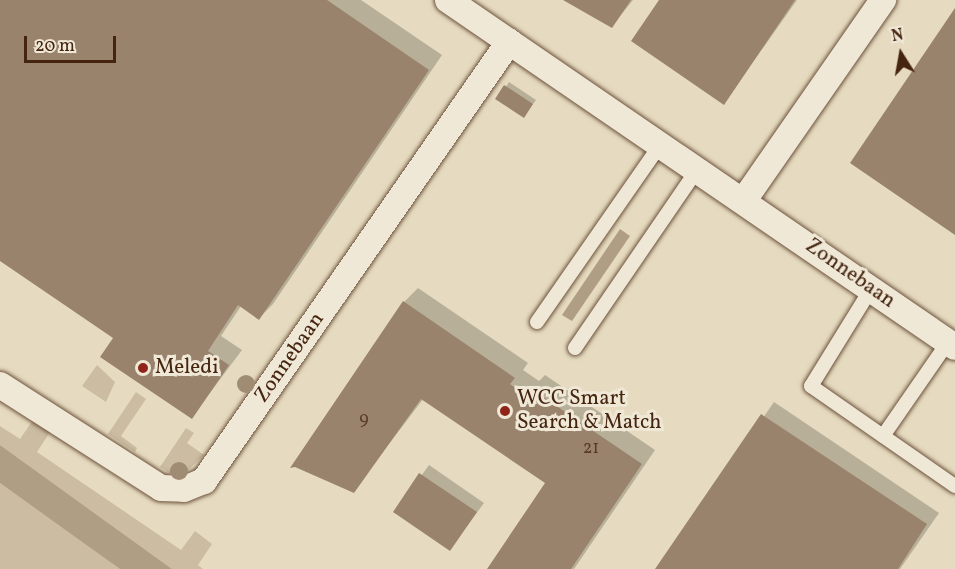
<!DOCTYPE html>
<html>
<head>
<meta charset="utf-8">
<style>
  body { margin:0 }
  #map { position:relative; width:955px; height:569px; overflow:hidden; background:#e6dbc0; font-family:Vollkorn,serif }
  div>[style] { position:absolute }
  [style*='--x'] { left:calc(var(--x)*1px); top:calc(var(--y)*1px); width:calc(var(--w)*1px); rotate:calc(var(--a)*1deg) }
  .green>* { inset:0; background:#cbbca2 }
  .water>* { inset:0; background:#af9d84 }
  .shadow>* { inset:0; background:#0003 }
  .building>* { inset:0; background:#99836c }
  .roads { filter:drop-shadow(0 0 2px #6d523c) drop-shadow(0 0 2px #6d523c) }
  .lane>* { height:14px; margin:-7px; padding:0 7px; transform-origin:7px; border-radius:7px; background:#efe8d6 }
  .street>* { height:26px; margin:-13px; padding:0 13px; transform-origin:13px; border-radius:13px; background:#efe8d6 }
  .trees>* { width:18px; height:18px; margin:-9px; border-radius:50%; background:#a08b73 }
  .dots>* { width:16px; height:16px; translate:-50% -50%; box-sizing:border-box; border:3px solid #efe8d6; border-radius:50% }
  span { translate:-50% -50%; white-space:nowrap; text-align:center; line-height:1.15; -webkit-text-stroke:6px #efe8d6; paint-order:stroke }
  .number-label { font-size:18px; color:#5a3c27 }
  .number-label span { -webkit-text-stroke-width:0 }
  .street-label { font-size:21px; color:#452410 }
  .poi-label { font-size:21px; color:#452410 }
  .left { translate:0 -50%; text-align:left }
  .north { position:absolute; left:871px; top:24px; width:60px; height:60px; -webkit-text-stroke:4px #efe8d6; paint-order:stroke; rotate:349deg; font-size:16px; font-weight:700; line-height:24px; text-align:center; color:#452410 }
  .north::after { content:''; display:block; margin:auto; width:21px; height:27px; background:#452410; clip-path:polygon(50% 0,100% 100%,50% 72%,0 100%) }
  .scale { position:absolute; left:24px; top:36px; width:92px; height:27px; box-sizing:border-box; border:3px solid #452410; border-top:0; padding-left:8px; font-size:18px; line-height:21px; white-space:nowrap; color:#452410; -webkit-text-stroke:4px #efe8d6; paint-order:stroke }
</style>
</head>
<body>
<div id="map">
  <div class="green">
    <div style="clip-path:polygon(97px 365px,115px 382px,106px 402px,82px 386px)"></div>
    <div style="clip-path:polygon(136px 392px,146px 399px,121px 436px,137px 448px,135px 452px,108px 434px)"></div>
    <div style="clip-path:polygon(33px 420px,50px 432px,37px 452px,181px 550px,195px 531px,212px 544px,198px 565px,203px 569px,172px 569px,0 445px,0 426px,20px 439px)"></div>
    <div style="clip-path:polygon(186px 428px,194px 433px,187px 443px,204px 455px,188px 470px,171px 474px,160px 467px)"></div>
    <div style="clip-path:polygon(0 483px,79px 539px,120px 569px,0 569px)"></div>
  </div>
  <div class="water">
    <div style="clip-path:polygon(620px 229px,630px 236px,572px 321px,562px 315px)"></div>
    <div style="clip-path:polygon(0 445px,172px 569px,120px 569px,0 483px)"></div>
  </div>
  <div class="shadow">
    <div style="clip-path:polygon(0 0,361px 0,442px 55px,273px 304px,259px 318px,241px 306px,221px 336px,242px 350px,192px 417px,115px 337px,0 259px)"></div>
    <div style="clip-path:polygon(566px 0,633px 0,612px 26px)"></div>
    <div style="clip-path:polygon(661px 0,797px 0,724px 103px)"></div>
    <div style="clip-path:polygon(509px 82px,536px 100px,527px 112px,498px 99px)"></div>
    <div style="clip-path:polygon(418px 288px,528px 363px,523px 370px,539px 381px,545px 375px,655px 450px,574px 569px,492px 569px,548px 482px,424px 398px,353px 491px,404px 302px)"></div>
    <div style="clip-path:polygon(774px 402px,939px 513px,900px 569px,657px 569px)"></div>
    <div style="clip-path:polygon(429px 465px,484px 503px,450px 549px,395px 512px)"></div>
  </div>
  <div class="building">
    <div style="clip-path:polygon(0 0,327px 0,429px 70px,259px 320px,238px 305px,208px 351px,229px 365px,192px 419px,100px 357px,113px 338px,0 261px)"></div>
    <div style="clip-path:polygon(563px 0,631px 0,612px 28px)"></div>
    <div style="clip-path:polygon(659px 0,795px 0,724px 105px,631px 41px)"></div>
    <div style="clip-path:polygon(955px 8px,955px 235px,850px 163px)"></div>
    <div style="clip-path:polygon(504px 85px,533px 104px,524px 118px,495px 99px)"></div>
    <div style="clip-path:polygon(403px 301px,515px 378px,510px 384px,525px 395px,530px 388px,642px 464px,571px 569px,487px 569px,545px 483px,421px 399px,354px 493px,295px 467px,290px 468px)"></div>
    <div style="clip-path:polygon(761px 414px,927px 524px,898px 569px,655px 569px)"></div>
    <div style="clip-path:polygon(419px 473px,477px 512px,450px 551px,393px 512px)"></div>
  </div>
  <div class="roads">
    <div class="lane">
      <div style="--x:871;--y:289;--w:114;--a:121.7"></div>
      <div style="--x:811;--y:386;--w:175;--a:34.8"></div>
      <div style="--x:537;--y:322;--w:216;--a:-55.2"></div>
      <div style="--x:575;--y:348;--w:216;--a:-55.6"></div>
      <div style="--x:883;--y:436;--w:114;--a:-55.3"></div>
    </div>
    <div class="street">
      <div style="--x:448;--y:0;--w:614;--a:34.39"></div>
      <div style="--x:744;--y:200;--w:244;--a:-55.2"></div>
      <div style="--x:0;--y:385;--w:191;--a:32.6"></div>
      <div style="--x:161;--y:488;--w:23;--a:2"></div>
      <div style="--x:184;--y:489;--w:22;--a:-22"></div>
      <div style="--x:204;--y:481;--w:535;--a:-55.21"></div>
    </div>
  </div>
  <div class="trees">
    <div style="left:246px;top:384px"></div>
    <div style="left:179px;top:471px"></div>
  </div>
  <div class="dots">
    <div style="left:143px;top:368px;background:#8f2418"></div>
    <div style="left:505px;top:411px;background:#8f2418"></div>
  </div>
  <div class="number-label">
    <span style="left:364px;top:420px">9</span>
    <span style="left:591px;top:449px">21</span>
  </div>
  <div class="street-label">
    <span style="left:850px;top:274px;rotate:35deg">Zonnebaan</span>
    <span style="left:290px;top:358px;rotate:-55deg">Zonnebaan</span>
  </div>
  <div class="poi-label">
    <span class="left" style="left:155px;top:368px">Meledi</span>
    <span class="left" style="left:517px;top:411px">WCC Smart<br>Search &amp; Match</span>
  </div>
  <div class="north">N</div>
  <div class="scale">20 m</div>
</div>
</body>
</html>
